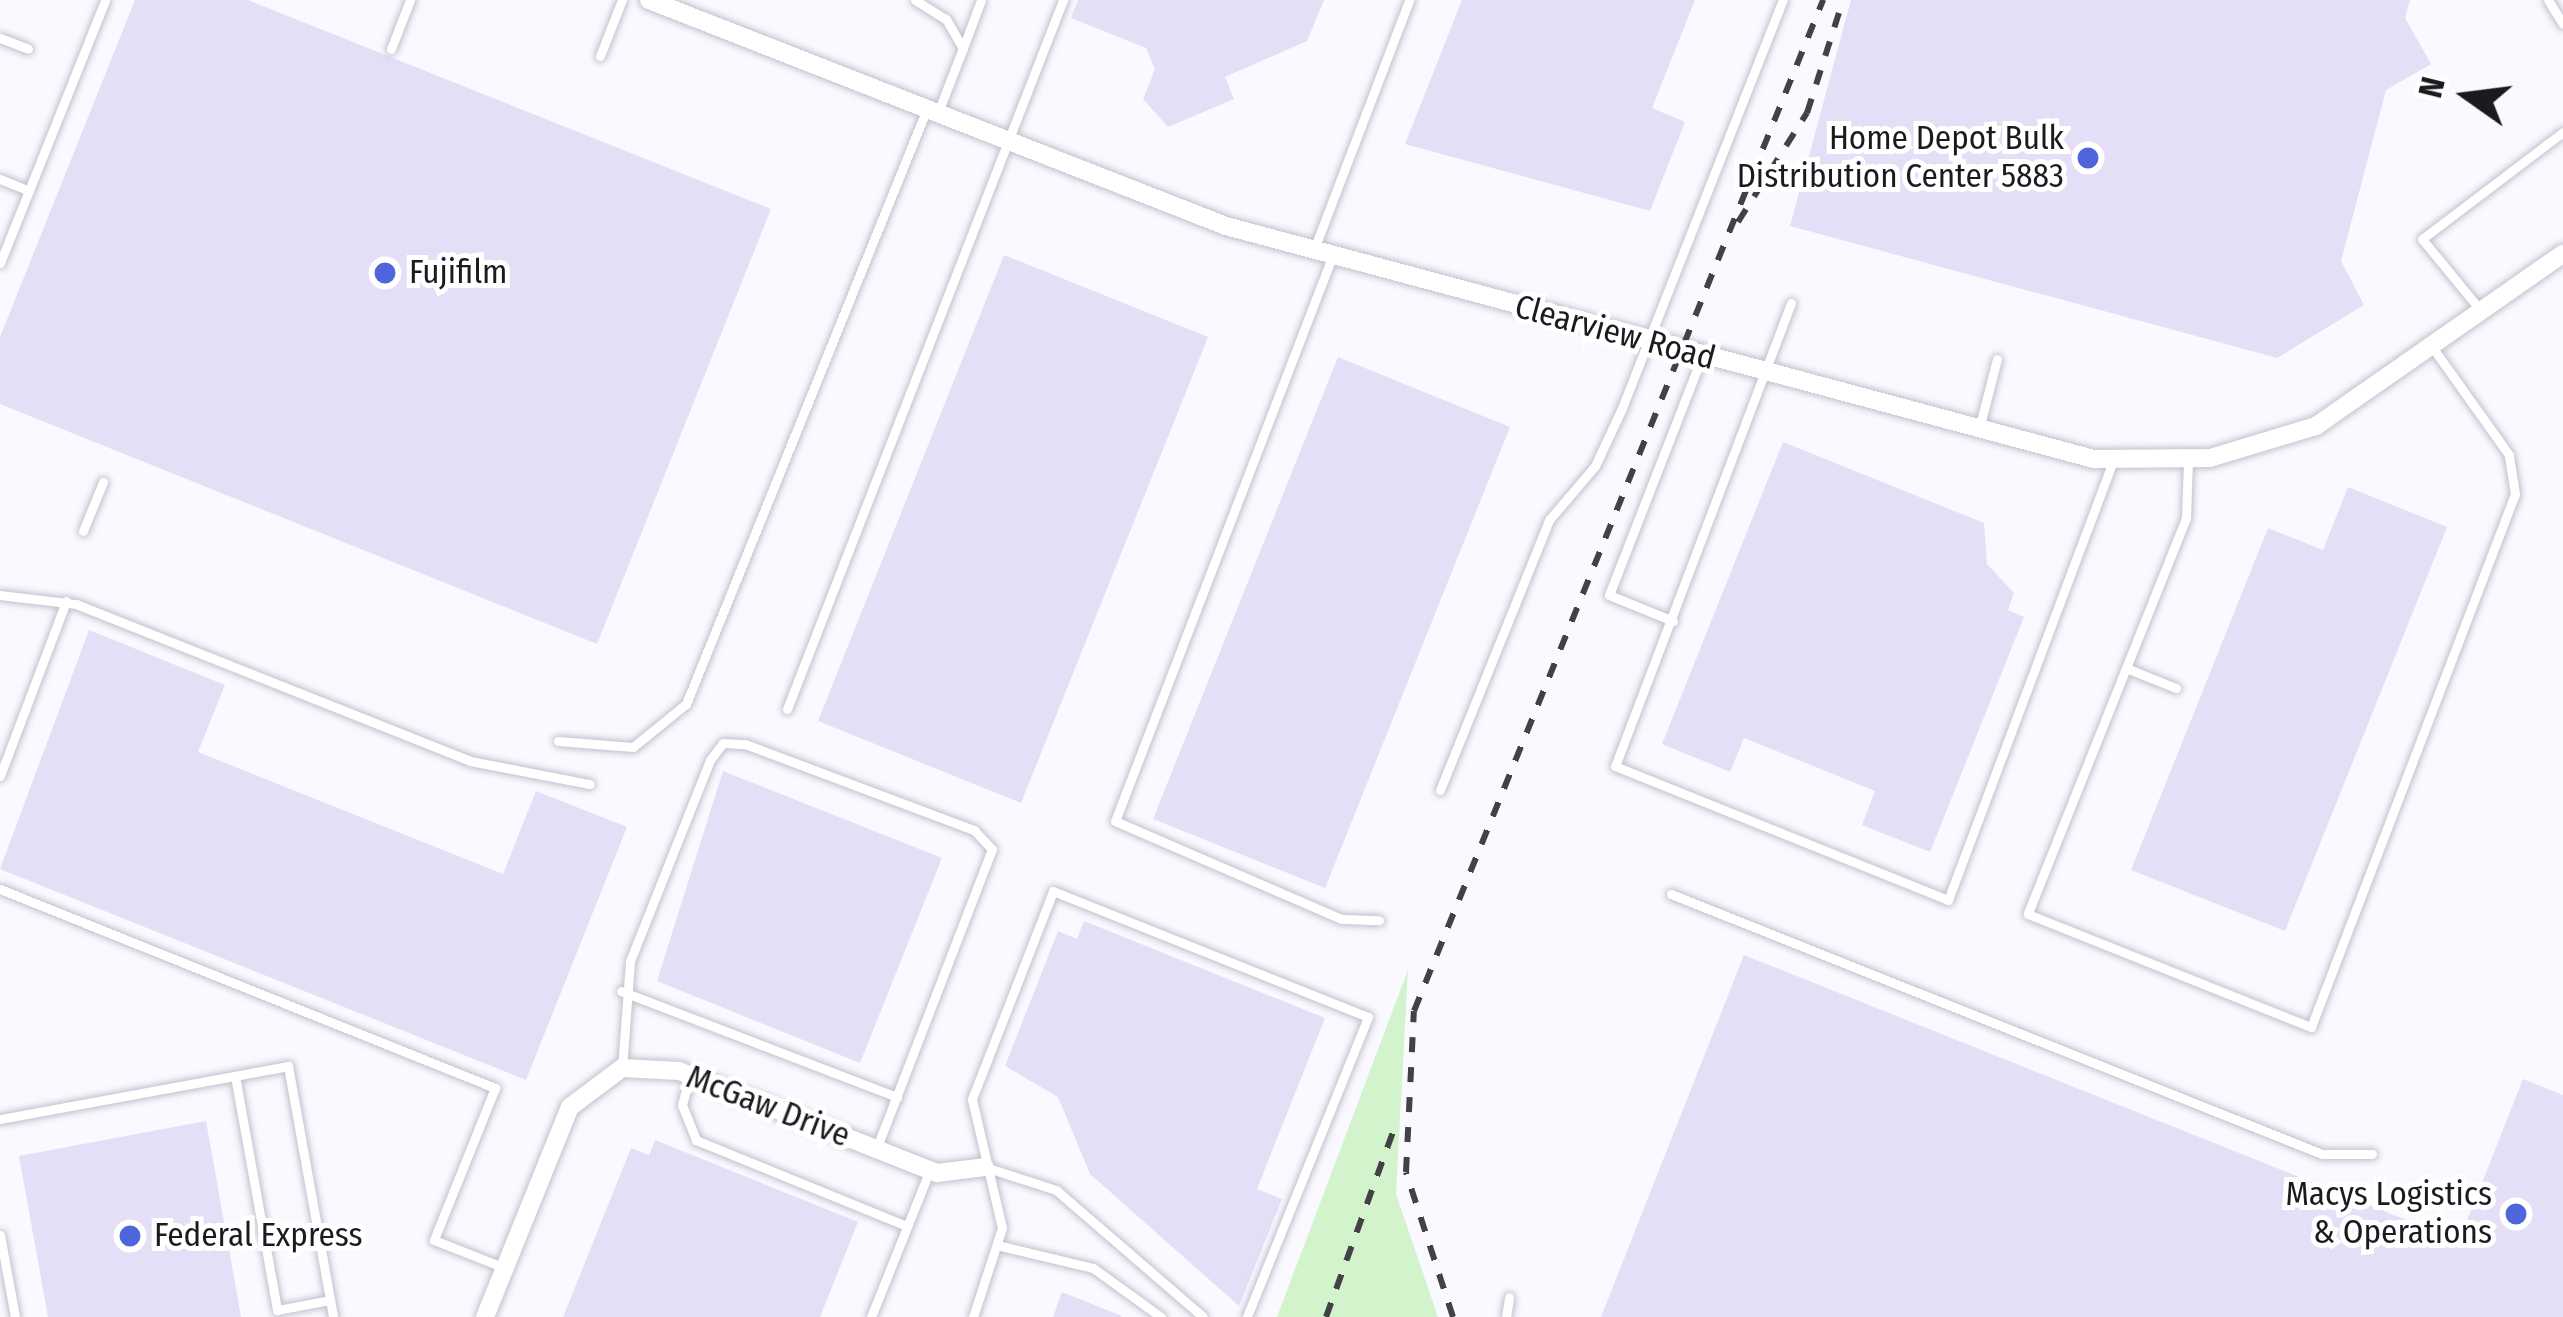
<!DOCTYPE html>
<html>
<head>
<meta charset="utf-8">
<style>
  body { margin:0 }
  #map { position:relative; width:2563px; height:1317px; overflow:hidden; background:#faf9ff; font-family:"Fira Sans Condensed",sans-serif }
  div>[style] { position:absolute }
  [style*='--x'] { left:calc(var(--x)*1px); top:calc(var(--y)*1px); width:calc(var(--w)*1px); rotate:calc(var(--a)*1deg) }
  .green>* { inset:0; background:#d3f3cd }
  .building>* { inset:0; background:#e4def7 }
  .roads { filter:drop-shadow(0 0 3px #c4c1ce) drop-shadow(0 0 3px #c4c1ce) }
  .service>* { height:9px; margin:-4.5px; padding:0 4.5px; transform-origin:4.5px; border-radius:4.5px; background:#fff }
  .minor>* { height:18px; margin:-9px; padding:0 9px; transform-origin:9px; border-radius:9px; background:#fff }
  .rail>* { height:6px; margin-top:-3px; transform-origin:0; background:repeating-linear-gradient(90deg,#424146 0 15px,transparent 0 30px) }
  .dots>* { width:33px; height:33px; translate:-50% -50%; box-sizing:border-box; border:6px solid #fff; border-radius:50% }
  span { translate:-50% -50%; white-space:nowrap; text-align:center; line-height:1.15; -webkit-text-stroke:10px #fff; paint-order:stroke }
  .poi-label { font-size:33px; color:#1b1a1f }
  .right { translate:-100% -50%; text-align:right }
  .left { translate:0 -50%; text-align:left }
  .street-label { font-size:33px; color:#1b1a1f }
  .north { position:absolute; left:2407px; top:36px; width:120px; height:120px; -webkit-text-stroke:9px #fff; paint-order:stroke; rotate:284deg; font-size:33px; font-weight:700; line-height:48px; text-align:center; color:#1b1a1f }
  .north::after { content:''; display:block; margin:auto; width:42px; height:54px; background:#1b1a1f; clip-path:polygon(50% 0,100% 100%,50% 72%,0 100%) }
</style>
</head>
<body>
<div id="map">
  <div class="green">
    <div style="clip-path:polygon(1408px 970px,1396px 1194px,1438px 1317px,1277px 1317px)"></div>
  </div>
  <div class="building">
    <div style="clip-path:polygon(135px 0,248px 0,771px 209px,597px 644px,0 404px,0 337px)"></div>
    <div style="clip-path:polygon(1078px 0,1324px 0,1307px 41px,1225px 77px,1234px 99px,1168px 127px,1143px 99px,1155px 69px,1146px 48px,1071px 18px)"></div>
    <div style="clip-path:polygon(1462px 0,1695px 0,1652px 108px,1685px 122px,1650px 211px,1405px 144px)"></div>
    <div style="clip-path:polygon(1851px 0,2410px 0,2405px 18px,2431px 64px,2386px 90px,2341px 261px,2364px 305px,2277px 358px,1790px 226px)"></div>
    <div style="clip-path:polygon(1004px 255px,1208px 337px,1021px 803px,818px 721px)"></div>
    <div style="clip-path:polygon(1338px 357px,1510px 427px,1325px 888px,1153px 819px)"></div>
    <div style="clip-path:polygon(1783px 442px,1984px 523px,1987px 564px,2014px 593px,2008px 610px,2024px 617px,1930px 852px,1862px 825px,1875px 791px,1744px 738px,1730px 772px,1662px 744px)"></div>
    <div style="clip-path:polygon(2348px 487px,2447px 527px,2285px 931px,2131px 870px,2268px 528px,2323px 550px)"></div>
    <div style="clip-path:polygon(89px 630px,225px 685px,198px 752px,503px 874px,536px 791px,627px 827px,526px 1080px,0 869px)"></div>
    <div style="clip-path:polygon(723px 771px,942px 858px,860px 1063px,657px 981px)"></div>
    <div style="clip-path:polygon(1084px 921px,1325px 1018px,1257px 1189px,1282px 1199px,1239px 1306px,1090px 1174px,1058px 1097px,1005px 1066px,1058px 931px,1077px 939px)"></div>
    <div style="clip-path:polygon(1744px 955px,2459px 1241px,2523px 1079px,2563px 1095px,2563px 1317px,1601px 1317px)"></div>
    <div style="clip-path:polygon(206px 1121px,241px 1317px,48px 1317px,19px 1156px)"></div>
    <div style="clip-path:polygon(655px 1140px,858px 1222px,820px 1317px,563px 1317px,631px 1148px,649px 1155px)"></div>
    <div style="clip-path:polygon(1062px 1292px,1122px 1316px,1121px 1317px,1053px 1317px)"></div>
  </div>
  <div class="roads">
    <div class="service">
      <div style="--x:915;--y:0;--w:36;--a:32"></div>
      <div style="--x:946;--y:19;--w:34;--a:60"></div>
      <div style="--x:963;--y:48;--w:72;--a:111.2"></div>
      <div style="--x:2548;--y:0;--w:28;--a:58"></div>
      <div style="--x:0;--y:38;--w:30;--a:21"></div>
      <div style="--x:963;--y:48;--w:51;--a:-69.4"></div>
      <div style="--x:391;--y:49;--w:53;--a:-68.8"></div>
      <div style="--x:600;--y:56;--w:60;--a:-68.6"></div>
      <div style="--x:0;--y:179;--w:31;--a:22"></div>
      <div style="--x:1313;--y:252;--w:270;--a:-69.1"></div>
      <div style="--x:1332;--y:257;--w:604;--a:111.04"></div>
      <div style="--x:1115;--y:821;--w:247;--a:23.4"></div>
      <div style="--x:1342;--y:919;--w:37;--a:2"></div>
      <div style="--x:0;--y:263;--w:283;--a:-68.2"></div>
      <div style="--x:1791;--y:303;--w:495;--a:110.8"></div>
      <div style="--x:1615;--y:766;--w:359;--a:21.9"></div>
      <div style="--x:1948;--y:900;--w:469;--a:-69.4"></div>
      <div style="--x:2482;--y:312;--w:94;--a:-129.4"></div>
      <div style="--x:2422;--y:239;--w:177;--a:-37.2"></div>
      <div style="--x:1979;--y:429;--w:72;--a:-75.6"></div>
      <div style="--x:2188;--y:461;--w:57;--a:92"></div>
      <div style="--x:2186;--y:518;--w:426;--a:111.8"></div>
      <div style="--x:2028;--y:914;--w:305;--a:21.8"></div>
      <div style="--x:2311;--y:1027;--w:571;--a:-69.06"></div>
      <div style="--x:2515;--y:494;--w:39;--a:-99"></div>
      <div style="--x:2509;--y:455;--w:131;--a:-125.4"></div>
      <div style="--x:83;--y:531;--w:53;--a:-67.8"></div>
      <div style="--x:0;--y:595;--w:77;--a:6.8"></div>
      <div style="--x:76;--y:604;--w:424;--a:21.7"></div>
      <div style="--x:470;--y:761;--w:122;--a:10.9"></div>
      <div style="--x:1673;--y:621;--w:69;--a:-157.9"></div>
      <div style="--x:1609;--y:595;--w:256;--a:-68.7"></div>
      <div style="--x:2126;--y:668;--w:54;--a:21.8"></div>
      <div style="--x:787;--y:709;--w:761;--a:-68.73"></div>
      <div style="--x:558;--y:741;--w:75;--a:4.6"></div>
      <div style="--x:633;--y:747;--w:68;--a:-39.1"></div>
      <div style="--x:686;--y:704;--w:640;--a:-67.97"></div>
      <div style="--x:0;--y:776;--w:187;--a:-69.3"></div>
      <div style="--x:1440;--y:790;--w:291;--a:-68"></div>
      <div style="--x:1549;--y:520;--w:71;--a:-49.6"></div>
      <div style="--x:1595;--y:466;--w:64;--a:-65"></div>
      <div style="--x:1622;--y:408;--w:439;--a:-68.5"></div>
      <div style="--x:0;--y:889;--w:534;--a:21.9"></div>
      <div style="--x:495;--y:1088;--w:164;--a:111.9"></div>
      <div style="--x:434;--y:1240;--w:76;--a:21.5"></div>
      <div style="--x:1671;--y:894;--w:701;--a:21.77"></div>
      <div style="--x:2322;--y:1154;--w:50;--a:0"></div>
      <div style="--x:621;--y:991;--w:296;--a:21"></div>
      <div style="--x:622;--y:1068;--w:107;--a:-85.7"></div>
      <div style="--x:630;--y:961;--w:216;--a:-68.3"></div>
      <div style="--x:710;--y:760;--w:21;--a:-53"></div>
      <div style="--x:723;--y:743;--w:22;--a:3"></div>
      <div style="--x:745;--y:744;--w:245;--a:20.6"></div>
      <div style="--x:974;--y:830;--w:26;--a:47"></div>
      <div style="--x:992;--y:849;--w:319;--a:111.1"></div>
      <div style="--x:690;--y:1075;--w:31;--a:105"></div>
      <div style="--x:682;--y:1105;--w:38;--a:68"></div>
      <div style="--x:696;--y:1140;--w:228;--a:22.2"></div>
      <div style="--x:235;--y:1076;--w:238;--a:79.8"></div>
      <div style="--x:277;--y:1310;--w:54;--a:-10.7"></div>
      <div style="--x:0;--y:1119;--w:293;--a:-10.4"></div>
      <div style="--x:288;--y:1066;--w:255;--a:79.8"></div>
      <div style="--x:985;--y:1167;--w:75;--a:17.9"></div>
      <div style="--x:1056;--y:1190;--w:194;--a:40.8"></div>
      <div style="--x:0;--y:1235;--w:83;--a:79.6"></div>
      <div style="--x:1001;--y:1246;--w:95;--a:13.4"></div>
      <div style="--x:1093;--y:1268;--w:84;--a:35.8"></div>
      <div style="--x:871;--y:1317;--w:156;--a:-68.2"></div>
      <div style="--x:973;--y:1317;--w:94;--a:-72"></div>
      <div style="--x:1002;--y:1228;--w:132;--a:-103.1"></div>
      <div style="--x:972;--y:1099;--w:223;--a:-68.7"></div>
      <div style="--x:1053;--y:891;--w:339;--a:21.8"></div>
      <div style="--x:1368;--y:1017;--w:323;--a:112"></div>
      <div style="--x:1506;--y:1317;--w:20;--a:-81"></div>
    </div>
    <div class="minor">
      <div style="--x:649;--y:0;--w:620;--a:21.39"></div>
      <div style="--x:1226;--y:226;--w:899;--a:15.03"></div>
      <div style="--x:2094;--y:459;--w:116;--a:-0.5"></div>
      <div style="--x:2210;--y:458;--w:111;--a:-16.8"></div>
      <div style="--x:2316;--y:426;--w:301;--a:-34.9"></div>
      <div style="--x:485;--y:1317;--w:227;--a:-68"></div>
      <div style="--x:570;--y:1107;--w:65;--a:-36.9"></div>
      <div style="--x:622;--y:1068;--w:57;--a:3"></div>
      <div style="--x:679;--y:1071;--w:277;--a:21.6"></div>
      <div style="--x:937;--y:1173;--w:48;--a:-7.1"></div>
    </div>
  </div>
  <div class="rail">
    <div style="--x:1738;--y:222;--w:129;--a:-57.7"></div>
    <div style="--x:1807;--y:113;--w:119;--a:-72.3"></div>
    <div style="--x:1326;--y:1317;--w:197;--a:-70.1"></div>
    <div style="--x:1453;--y:1317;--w:152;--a:-108"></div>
    <div style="--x:1406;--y:1172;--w:161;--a:-87.2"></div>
    <div style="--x:1414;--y:1011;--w:1091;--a:-67.97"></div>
  </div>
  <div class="dots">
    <div style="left:2088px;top:158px;background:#4f66db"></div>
    <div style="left:385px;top:273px;background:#4f66db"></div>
    <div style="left:2516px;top:1214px;background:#4f66db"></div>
    <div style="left:130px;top:1236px;background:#4f66db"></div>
  </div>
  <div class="poi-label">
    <span class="right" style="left:2064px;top:158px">Home Depot Bulk<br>Distribution Center 5883</span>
    <span class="left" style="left:409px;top:273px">Fujifilm</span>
    <span class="right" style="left:2492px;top:1214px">Macys Logistics<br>&amp; Operations</span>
    <span class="left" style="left:154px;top:1236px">Federal Express</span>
  </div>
  <div class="street-label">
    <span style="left:1615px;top:333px;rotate:15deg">Clearview Road</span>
    <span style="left:768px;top:1107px;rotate:21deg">McGaw Drive</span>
  </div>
  <div class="north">N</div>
</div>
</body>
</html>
